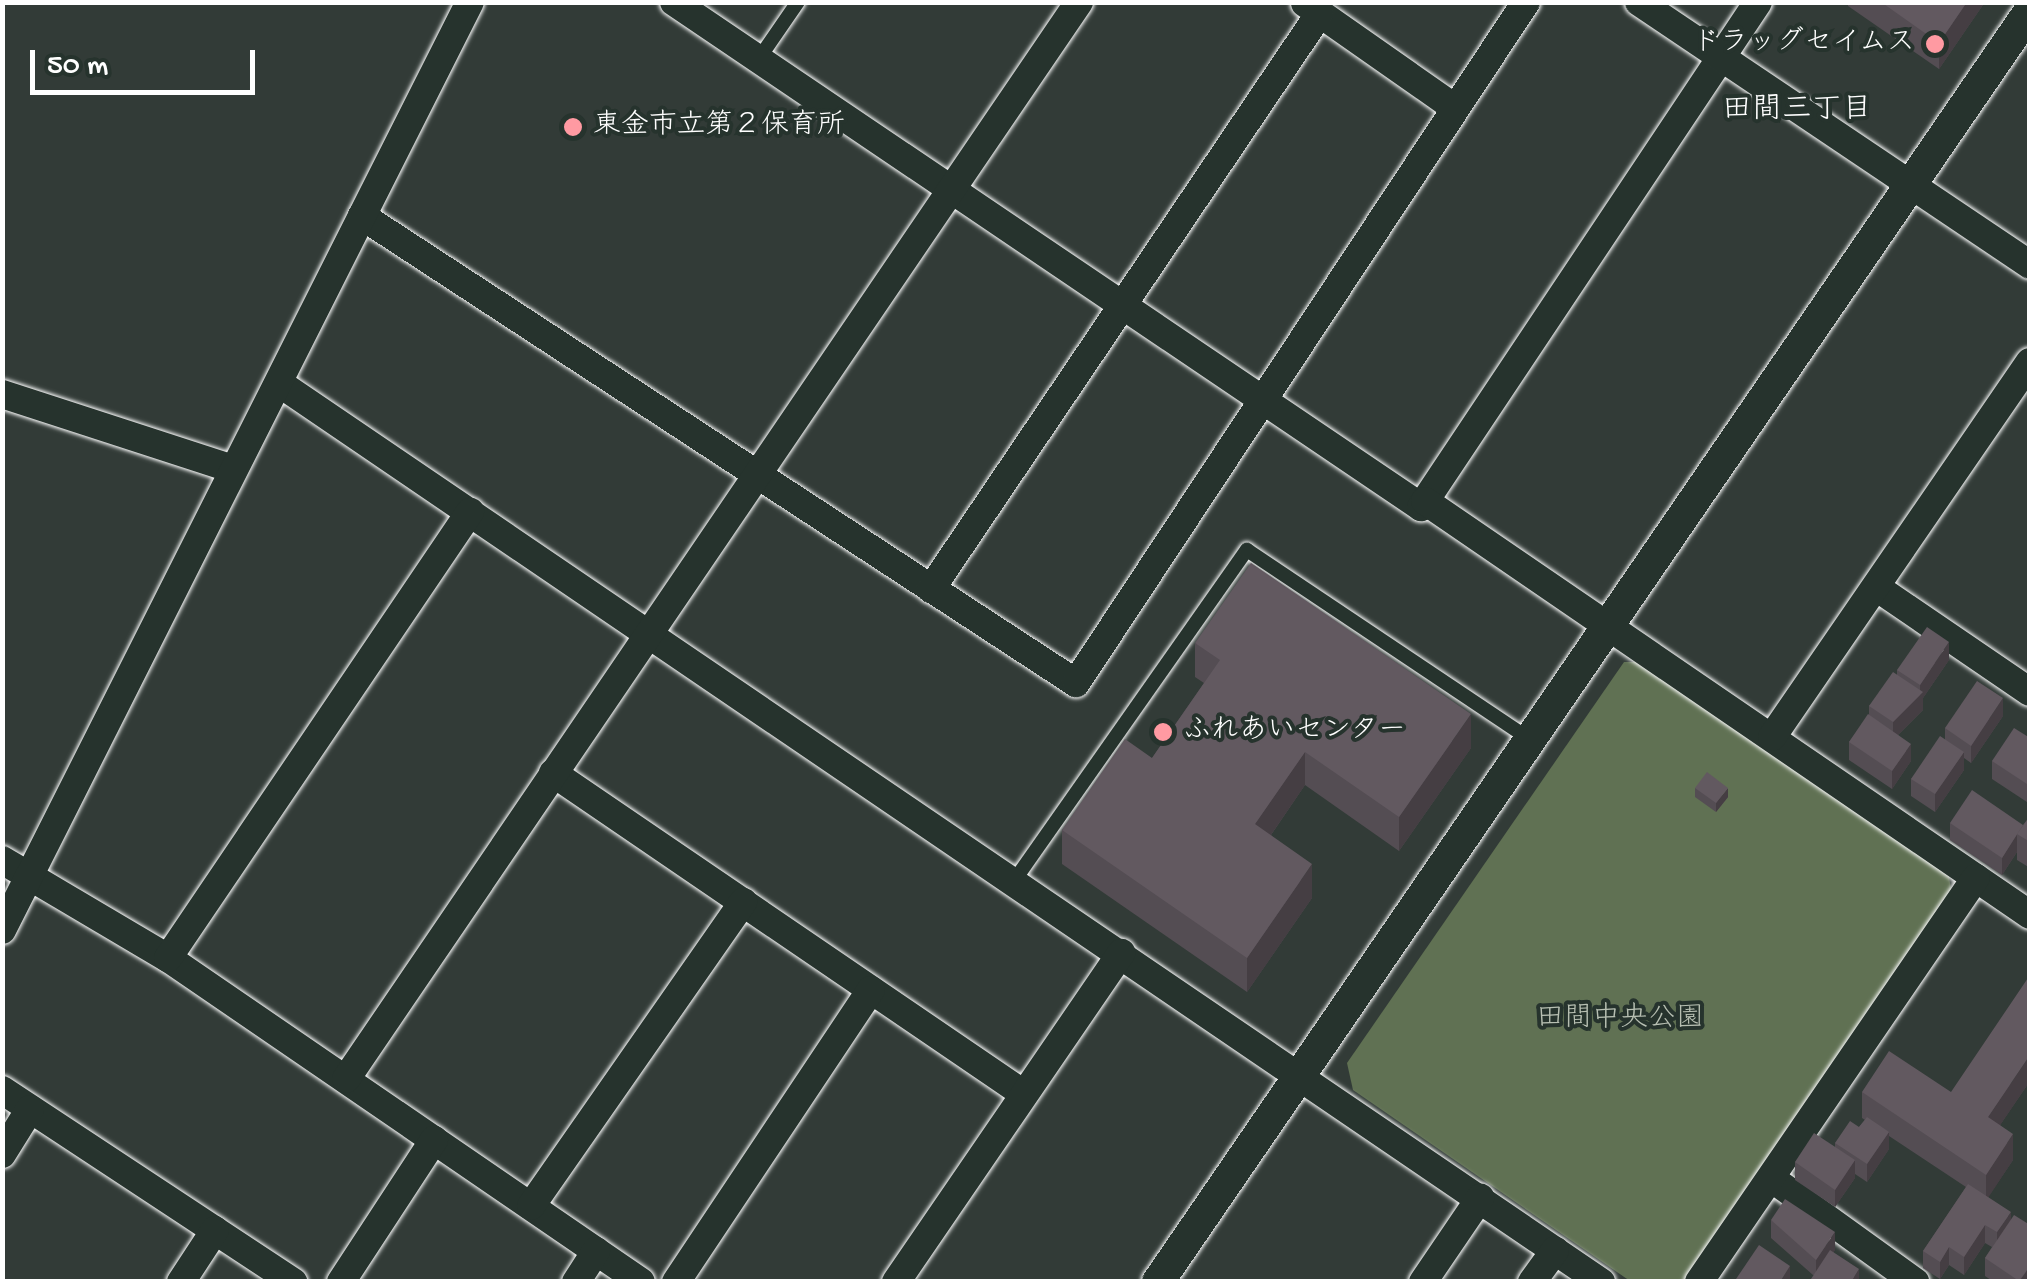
<!DOCTYPE html>
<html>
<head>
<meta charset="utf-8">
<style>
  body { margin:0 }
  #map { position:relative; width:2032px; height:1284px; overflow:hidden; background:#323b37; font-family:"Gochi Hand","Klee One",sans-serif }
  div>[style] { position:absolute }
  [style*='--x'] { left:calc(var(--x)*1px); top:calc(var(--y)*1px); width:calc(var(--w)*1px); rotate:calc(var(--a)*1deg) }
  .green>* { inset:0; background:#607153 }
  .roads { filter:drop-shadow(0 0 2px #fff) drop-shadow(0 0 2px #fff) }
  .service>* { height:14px; margin:-7px; padding:0 7px; transform-origin:7px; border-radius:7px; background:#26332d }
  .minor>* { height:28px; margin:-14px; padding:0 14px; transform-origin:14px; border-radius:14px; background:#26332d }
  .tertiary>* { height:32px; margin:-16px; padding:0 16px; transform-origin:16px; border-radius:16px; background:#26332d }
  .wall>* { inset:0; background:#544d53 }
  .shaded-wall>* { inset:0; background:#453e43 }
  .building>* { inset:0; background:#625960 }
  .dots>* { width:28px; height:28px; translate:-50% -50%; box-sizing:border-box; border:5px solid #26332d; border-radius:50% }
  span { translate:-50% -50%; white-space:nowrap; text-align:center; line-height:1.15; -webkit-text-stroke:8px #26332d; paint-order:stroke }
  .poi-label { font-size:28px; color:#fff }
  .right { translate:-100% -50%; text-align:right }
  .left { translate:0 -50%; text-align:left }
  .park-label { font-size:28px; color:#b7bfb2 }
  .neighbourhood-label { font-size:30px; color:#fff }
  .frame { position:absolute; inset:0; border:5px solid #fff; pointer-events:none }
  .scale { position:absolute; left:30px; top:50px; width:225px; height:45px; box-sizing:border-box; border:5px solid #fff; border-top:0; padding-left:12px; font-size:30px; line-height:35px; white-space:nowrap; color:#fff; -webkit-text-stroke:8px #26332d; paint-order:stroke }
</style>
</head>
<body>
<div id="map">
  <div class="green">
    <div style="clip-path:polygon(1624px 662px,1638px 662px,1948px 869px,1951px 890px,1684px 1281px,1630px 1281px,1353px 1090px,1347px 1063px)"></div>
  </div>
  <div class="roads">
    <div class="service">
      <div style="--x:760;--y:57;--w:67;--a:-55.4"></div>
      <div style="--x:1014;--y:881;--w:405;--a:-54.9"></div>
      <div style="--x:1247;--y:550;--w:339;--a:33.8"></div>
    </div>
    <div class="minor">
      <div style="--x:674;--y:2;--w:902;--a:34.06"></div>
      <div style="--x:1421;--y:507;--w:607;--a:-56.28"></div>
      <div style="--x:1639;--y:2;--w:471;--a:33.9"></div>
      <div style="--x:1305;--y:3;--w:183;--a:35"></div>
      <div style="--x:362;--y:216;--w:853;--a:33.19"></div>
      <div style="--x:1076;--y:683;--w:816;--a:-56.54"></div>
      <div style="--x:279;--y:383;--w:1599;--a:34.22"></div>
      <div style="--x:2;--y:394;--w:243;--a:18"></div>
      <div style="--x:1425;--y:501;--w:733;--a:34.38"></div>
      <div style="--x:1876;--y:587;--w:186;--a:34.3"></div>
      <div style="--x:931;--y:589;--w:695;--a:-55.97"></div>
      <div style="--x:1772;--y:737;--w:455;--a:-55.5"></div>
      <div style="--x:553;--y:773;--w:570;--a:34.28"></div>
      <div style="--x:2;--y:860;--w:193;--a:30.6"></div>
      <div style="--x:168;--y:958;--w:573;--a:34.41"></div>
      <div style="--x:2;--y:930;--w:1039;--a:-63.24"></div>
      <div style="--x:168;--y:958;--w:539;--a:-55.9"></div>
      <div style="--x:346;--y:1079;--w:1303;--a:-55.76"></div>
      <div style="--x:2;--y:1090;--w:349;--a:33.4"></div>
      <div style="--x:2;--y:1154;--w:53;--a:-58.1"></div>
      <div style="--x:1771;--y:1178;--w:178;--a:35.8"></div>
      <div style="--x:531;--y:1206;--w:371;--a:-55.1"></div>
      <div style="--x:181;--y:1282;--w:62;--a:-56.8"></div>
      <div style="--x:341;--y:1282;--w:170;--a:-56.8"></div>
      <div style="--x:576;--y:1282;--w:37;--a:-57"></div>
      <div style="--x:676;--y:1282;--w:351;--a:-56.3"></div>
      <div style="--x:896;--y:1282;--w:399;--a:-55.6"></div>
      <div style="--x:1423;--y:1282;--w:102;--a:-55.8"></div>
      <div style="--x:1532;--y:1282;--w:39;--a:-54"></div>
      <div style="--x:1699;--y:1282;--w:490;--a:-55.6"></div>
    </div>
    <div class="tertiary">
      <div style="--x:1158;--y:1282;--w:1541;--a:-55.55"></div>
    </div>
  </div>
  <div class="wall">
    <div style="clip-path:polygon(1848px 2px,1985px 2px,1939px 69px,1848px 6px)"></div>
    <div style="clip-path:polygon(1195px 643px,1471px 748px,1399px 851px,1305px 785px,1271px 835px,1312px 898px,1247px 992px,1062px 864px,1062px 830px,1152px 758px,1204px 683px,1195px 677px)"></div>
    <div style="clip-path:polygon(1949px 660px,1923px 698px,1923px 710px,1898px 735px,1911px 761px,1892px 789px,1849px 760px,1849px 742px,1869px 715px,1869px 706px,1897px 675px,1897px 670px)"></div>
    <div style="clip-path:polygon(2003px 716px,1971px 763px,1964px 758px,1964px 770px,1935px 812px,1911px 796px,1911px 779px,1945px 740px,1945px 728px)"></div>
    <div style="clip-path:polygon(2030px 738px,2030px 804px,1992px 779px,1992px 761px)"></div>
    <div style="clip-path:polygon(1695px 788px,1728px 797px,1716px 812px,1695px 797px)"></div>
    <div style="clip-path:polygon(2030px 816px,2030px 868px,2017px 860px,2017px 852px,2002px 875px,1950px 840px,1950px 823px,2023px 825px)"></div>
    <div style="clip-path:polygon(2030px 1081px,2000px 1125px,2013px 1160px,1988px 1197px,2011px 1219px,2030px 1282px,1994px 1282px,1985px 1276px,1985px 1258px,1992px 1247px,1985px 1243px,1964px 1275px,1949px 1265px,1940px 1279px,1923px 1268px,1923px 1251px,1966px 1187px,1889px 1136px,1889px 1149px,1867px 1182px,1855px 1174px,1855px 1178px,1835px 1207px,1795px 1180px,1795px 1162px,1835px 1147px,1835px 1143px,1859px 1127px,1865px 1120px,1862px 1118px,1862px 1092px,1951px 1092px)"></div>
    <div style="clip-path:polygon(1771px 1220px,1835px 1250px,1833px 1252px,1859px 1282px,1813px 1275px,1771px 1238px)"></div>
  </div>
  <div class="shaded-wall">
    <div style="clip-path:polygon(1967px 2px,1985px 2px,1939px 69px,1939px 43px)"></div>
    <div style="clip-path:polygon(1949px 642px,1949px 660px,1923px 698px,1923px 710px,1893px 740px,1893px 722px,1920px 695px,1920px 685px)"></div>
    <div style="clip-path:polygon(2003px 698px,2003px 716px,1971px 763px,1971px 746px)"></div>
    <div style="clip-path:polygon(1471px 714px,1471px 748px,1399px 851px,1399px 817px)"></div>
    <div style="clip-path:polygon(1911px 744px,1911px 761px,1892px 789px,1892px 771px)"></div>
    <div style="clip-path:polygon(1305px 752px,1305px 785px,1255px 858px,1255px 824px)"></div>
    <div style="clip-path:polygon(1964px 752px,1964px 770px,1935px 812px,1935px 794px)"></div>
    <div style="clip-path:polygon(1728px 788px,1728px 797px,1716px 812px,1716px 803px)"></div>
    <div style="clip-path:polygon(2017px 834px,2017px 852px,2002px 875px,2002px 858px)"></div>
    <div style="clip-path:polygon(1312px 864px,1312px 898px,1247px 992px,1247px 958px)"></div>
    <div style="clip-path:polygon(2030px 1055px,2030px 1081px,1988px 1143px,1988px 1117px)"></div>
    <div style="clip-path:polygon(1889px 1132px,1889px 1149px,1867px 1182px,1867px 1164px)"></div>
    <div style="clip-path:polygon(2013px 1134px,2013px 1160px,1986px 1201px,1986px 1175px)"></div>
    <div style="clip-path:polygon(1855px 1160px,1855px 1178px,1835px 1207px,1835px 1190px)"></div>
    <div style="clip-path:polygon(2011px 1212px,2011px 1230px,1997px 1250px,1997px 1232px)"></div>
    <div style="clip-path:polygon(1985px 1225px,1985px 1243px,1964px 1275px,1964px 1257px)"></div>
    <div style="clip-path:polygon(1835px 1232px,1835px 1250px,1816px 1278px,1816px 1260px)"></div>
    <div style="clip-path:polygon(1949px 1247px,1949px 1265px,1940px 1279px,1940px 1262px)"></div>
    <div style="clip-path:polygon(1790px 1266px,1790px 1282px,1780px 1282px)"></div>
    <div style="clip-path:polygon(2030px 1266px,2030px 1282px,2019px 1282px)"></div>
    <div style="clip-path:polygon(1859px 1269px,1859px 1282px,1851px 1282px)"></div>
  </div>
  <div class="building">
    <div style="clip-path:polygon(1881px 2px,1967px 2px,1939px 43px)"></div>
    <div style="clip-path:polygon(1251px 563px,1471px 714px,1399px 817px,1305px 752px,1255px 824px,1312px 864px,1247px 958px,1062px 830px,1125px 739px,1152px 758px,1220px 660px,1195px 643px)"></div>
    <div style="clip-path:polygon(1927px 627px,1949px 642px,1920px 685px,1897px 670px)"></div>
    <div style="clip-path:polygon(1893px 672px,1923px 692px,1893px 722px,1869px 706px)"></div>
    <div style="clip-path:polygon(1977px 681px,2003px 698px,1971px 746px,1945px 728px)"></div>
    <div style="clip-path:polygon(1868px 714px,1911px 744px,1892px 771px,1849px 742px)"></div>
    <div style="clip-path:polygon(2014px 728px,2030px 738px,2030px 786px,1992px 761px)"></div>
    <div style="clip-path:polygon(1940px 736px,1964px 752px,1935px 794px,1911px 779px)"></div>
    <div style="clip-path:polygon(1707px 772px,1728px 788px,1716px 803px,1695px 788px)"></div>
    <div style="clip-path:polygon(1972px 790px,2023px 825px,2002px 858px,1950px 823px)"></div>
    <div style="clip-path:polygon(2030px 816px,2030px 842px,2017px 834px)"></div>
    <div style="clip-path:polygon(2030px 975px,2030px 1055px,1988px 1117px,2013px 1134px,1986px 1175px,1862px 1092px,1889px 1051px,1951px 1092px)"></div>
    <div style="clip-path:polygon(1867px 1117px,1889px 1132px,1867px 1164px,1835px 1143px,1850px 1121px,1859px 1127px)"></div>
    <div style="clip-path:polygon(1814px 1133px,1855px 1160px,1835px 1190px,1795px 1162px)"></div>
    <div style="clip-path:polygon(1968px 1184px,2011px 1212px,1997px 1232px,1985px 1225px,1964px 1257px,1949px 1247px,1940px 1262px,1923px 1251px)"></div>
    <div style="clip-path:polygon(1785px 1199px,1835px 1232px,1816px 1260px,1771px 1220px)"></div>
    <div style="clip-path:polygon(2014px 1215px,2030px 1225px,2030px 1266px,2019px 1281px,1985px 1258px)"></div>
    <div style="clip-path:polygon(1759px 1245px,1790px 1266px,1780px 1282px,1741px 1282px,1736px 1279px)"></div>
    <div style="clip-path:polygon(1830px 1250px,1859px 1269px,1851px 1282px,1809px 1282px)"></div>
  </div>
  <div class="dots">
    <div style="left:1935px;top:44px;background:#ff9aa2"></div>
    <div style="left:573px;top:127px;background:#ff9aa2"></div>
    <div style="left:1163px;top:732px;background:#ff9aa2"></div>
  </div>
  <div class="poi-label">
    <span class="right" style="left:1915px;top:44px">ドラッグセイムス</span>
    <span class="left" style="left:593px;top:127px">東金市立第２保育所</span>
    <span class="left" style="left:1183px;top:732px">ふれあいセンター</span>
  </div>
  <div class="park-label">
    <span style="left:1620px;top:1020px">田間中央公園</span>
  </div>
  <div class="neighbourhood-label">
    <span style="left:1797px;top:112px">田間三丁目</span>
  </div>
  <div class="frame"></div>
  <div class="scale">50 m</div>
</div>
</body>
</html>
